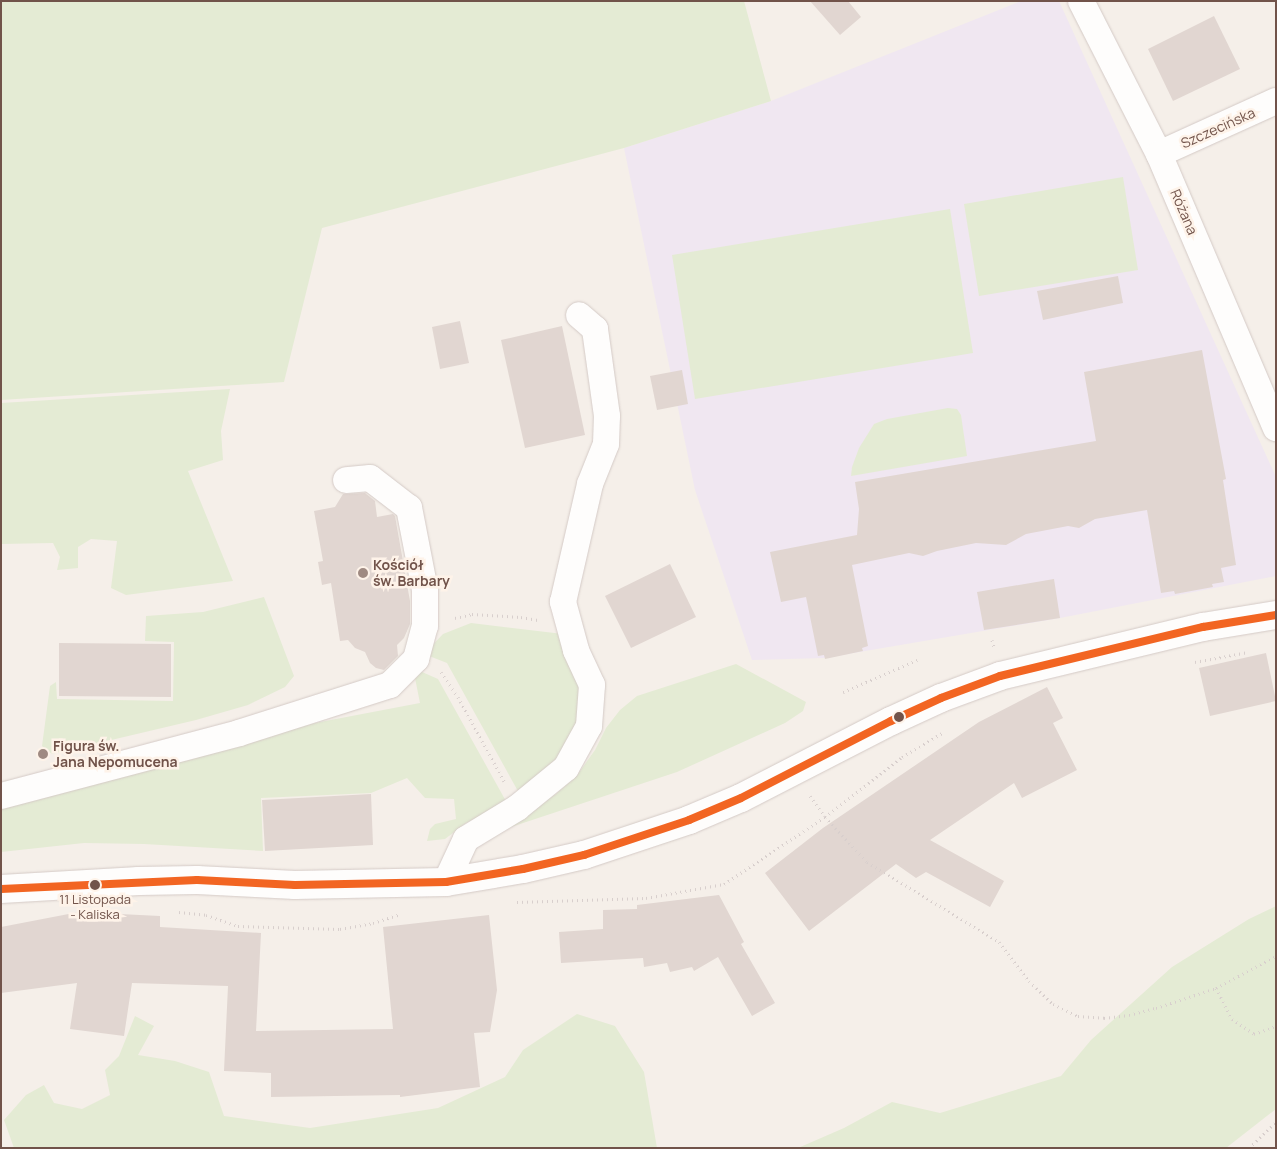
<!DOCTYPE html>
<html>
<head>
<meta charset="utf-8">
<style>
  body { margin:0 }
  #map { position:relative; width:1277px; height:1149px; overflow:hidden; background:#f5efe9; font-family:Manrope,sans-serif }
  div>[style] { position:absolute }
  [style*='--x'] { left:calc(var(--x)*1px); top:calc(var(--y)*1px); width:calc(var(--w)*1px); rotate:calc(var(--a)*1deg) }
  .education>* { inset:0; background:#f0e7f1 }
  .green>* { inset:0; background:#e4ebd4 }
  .building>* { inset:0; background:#e1d6d1 }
  .path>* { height:3px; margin-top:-1.5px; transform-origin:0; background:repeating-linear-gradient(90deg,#d8cfcd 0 1px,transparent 0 5px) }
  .roads { filter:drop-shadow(0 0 1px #d4cac6) drop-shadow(0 0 1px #d4cac6) }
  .street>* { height:26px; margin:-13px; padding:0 13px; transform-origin:13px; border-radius:13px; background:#fefdfc }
  .secondary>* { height:28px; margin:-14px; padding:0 14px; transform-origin:14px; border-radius:14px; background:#fefdfc }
  .bus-1>* { height:8px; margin:-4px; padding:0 4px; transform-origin:4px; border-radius:4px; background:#f26522 }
  .dots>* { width:14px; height:14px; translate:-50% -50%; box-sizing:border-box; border:2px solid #fef3e9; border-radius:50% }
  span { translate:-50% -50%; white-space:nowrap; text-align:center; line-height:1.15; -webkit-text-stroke:5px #fef3e9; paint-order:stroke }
  .bus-label { font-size:13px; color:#71534a }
  .street-label { font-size:14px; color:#71534a }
  .poi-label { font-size:14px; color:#71534a; font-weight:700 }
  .left { translate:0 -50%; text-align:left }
  .frame { position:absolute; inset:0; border:2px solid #71534a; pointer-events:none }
</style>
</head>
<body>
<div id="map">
  <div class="education">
    <div style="clip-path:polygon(1021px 1px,1059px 1px,1276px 477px,1276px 576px,1060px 618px,824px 658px,752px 660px,695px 490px,624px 148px,771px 101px)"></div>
  </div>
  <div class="green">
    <div style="clip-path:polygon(1px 1px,744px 1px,771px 101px,624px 148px,322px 228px,284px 382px,1px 400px)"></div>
    <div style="clip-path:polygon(1123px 177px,1138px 270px,979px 296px,964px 204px)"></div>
    <div style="clip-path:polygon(950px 209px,973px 353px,695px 399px,672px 255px)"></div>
    <div style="clip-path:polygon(230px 389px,221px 431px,223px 460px,188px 471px,233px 581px,126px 595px,111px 588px,117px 541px,91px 539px,78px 547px,78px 568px,57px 570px,60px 557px,53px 543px,1px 544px,1px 403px)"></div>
    <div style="clip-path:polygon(948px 408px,957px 409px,961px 415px,967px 456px,851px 476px,852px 467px,859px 448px,874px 424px,887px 419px)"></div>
    <div style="clip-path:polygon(264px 597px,294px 676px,285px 687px,248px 705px,196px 720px,52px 754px,42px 746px,50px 686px,56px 682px,57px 699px,173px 701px,174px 642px,145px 641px,146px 616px,203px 612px)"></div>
    <div style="clip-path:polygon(471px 623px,563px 634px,580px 673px,584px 715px,560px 759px,519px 793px,447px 663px,424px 654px,443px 634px)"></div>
    <div style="clip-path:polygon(736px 664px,806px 702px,803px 711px,785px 723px,677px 772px,496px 832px,556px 794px,578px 774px,595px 750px,606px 728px,620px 710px,637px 696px)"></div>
    <div style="clip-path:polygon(413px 668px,438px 679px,507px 803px,466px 823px,445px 839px,427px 841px,430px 829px,435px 824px,456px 819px,454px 799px,425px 798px,407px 778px,371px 793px,261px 798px,263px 851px,144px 844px,84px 843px,1px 852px,1px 806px,140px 772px,315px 723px,420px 703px)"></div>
    <div style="clip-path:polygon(1276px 906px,1276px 1109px,1226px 1148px,798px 1148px,844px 1128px,892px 1102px,940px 1113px,1061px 1076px,1091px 1040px,1172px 967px,1249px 919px)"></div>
    <div style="clip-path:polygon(577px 1014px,615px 1026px,644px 1072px,657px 1148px,14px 1148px,4px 1120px,26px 1095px,44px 1085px,54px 1103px,82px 1109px,110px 1095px,105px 1070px,119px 1056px,135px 1016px,154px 1026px,138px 1055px,175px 1061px,209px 1072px,224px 1116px,310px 1128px,438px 1108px,505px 1077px,523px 1050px)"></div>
  </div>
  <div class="building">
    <div style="clip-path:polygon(810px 1px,848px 1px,861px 17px,840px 35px)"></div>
    <div style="clip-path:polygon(1214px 16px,1240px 69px,1173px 101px,1148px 49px)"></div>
    <div style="clip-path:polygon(1118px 276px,1123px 303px,1043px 320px,1037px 291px)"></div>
    <div style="clip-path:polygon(460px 321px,469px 363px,440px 369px,432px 327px)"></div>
    <div style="clip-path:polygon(562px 326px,585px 435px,525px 448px,501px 340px)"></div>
    <div style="clip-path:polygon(1202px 350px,1226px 479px,1223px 480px,1236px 565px,1221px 568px,1224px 582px,1212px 584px,1213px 587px,1175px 594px,1174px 591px,1161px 593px,1147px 510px,1095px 519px,1079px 528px,1068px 526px,1026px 534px,1006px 545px,976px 543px,937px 551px,923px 556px,909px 553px,852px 565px,868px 646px,862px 648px,863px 651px,825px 659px,824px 655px,818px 656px,806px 597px,781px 602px,770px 552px,857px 535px,859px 509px,855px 482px,1096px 441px,1084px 372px)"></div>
    <div style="clip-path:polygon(682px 370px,688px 404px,657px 410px,650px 376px)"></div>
    <div style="clip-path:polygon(365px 493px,375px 501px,377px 517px,393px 514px,395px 516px,410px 601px,410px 624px,404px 638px,397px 645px,398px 656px,384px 670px,376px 668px,370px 663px,365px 652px,355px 648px,348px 640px,340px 641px,331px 583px,322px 585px,318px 562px,323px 561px,314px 511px,335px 507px,343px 494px)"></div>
    <div style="clip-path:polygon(670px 564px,696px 617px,631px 648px,605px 596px)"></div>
    <div style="clip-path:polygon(1054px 579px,1060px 618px,984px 630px,977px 592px)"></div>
    <div style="clip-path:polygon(59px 643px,171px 644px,171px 697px,59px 696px)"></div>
    <div style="clip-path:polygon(1266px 653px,1276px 701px,1210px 716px,1199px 668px)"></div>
    <div style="clip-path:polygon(1047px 687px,1063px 718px,1053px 723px,1077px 770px,1022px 798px,1014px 783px,930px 840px,1004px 881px,990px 907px,926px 872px,916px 878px,896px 864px,809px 931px,765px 873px,823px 828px,979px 722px)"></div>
    <div style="clip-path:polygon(371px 794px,373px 845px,265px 851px,262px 800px)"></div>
    <div style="clip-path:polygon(719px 895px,744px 942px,741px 944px,775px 1003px,752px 1016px,718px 957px,694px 971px,692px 967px,670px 972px,667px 963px,644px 967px,643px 958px,561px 963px,559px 932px,603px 929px,603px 910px,637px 909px,637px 905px)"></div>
    <div style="clip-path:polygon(79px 912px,160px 916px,160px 927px,261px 933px,256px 1031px,393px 1029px,383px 927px,489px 915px,497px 990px,490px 1032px,474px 1033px,480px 1087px,400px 1097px,400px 1095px,271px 1097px,271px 1073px,224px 1071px,228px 986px,132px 983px,124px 1036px,70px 1029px,77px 983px,1px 993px,1px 927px)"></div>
  </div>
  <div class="path">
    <div style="--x:455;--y:618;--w:17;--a:-13"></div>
    <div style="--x:472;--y:614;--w:49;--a:3.5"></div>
    <div style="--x:521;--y:617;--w:17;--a:10"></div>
    <div style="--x:992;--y:640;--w:7;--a:74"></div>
    <div style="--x:1195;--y:662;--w:54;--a:-10.7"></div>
    <div style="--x:441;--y:672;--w:30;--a:56"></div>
    <div style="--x:458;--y:697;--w:96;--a:61.3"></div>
    <div style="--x:843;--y:692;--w:81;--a:-23.4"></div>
    <div style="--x:810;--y:796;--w:26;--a:54"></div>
    <div style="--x:825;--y:817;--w:62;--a:47"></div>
    <div style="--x:867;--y:862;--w:154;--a:31.2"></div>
    <div style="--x:999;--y:942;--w:49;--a:52.4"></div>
    <div style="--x:1029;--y:981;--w:33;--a:44"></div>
    <div style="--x:1053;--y:1004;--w:28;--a:26"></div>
    <div style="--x:1078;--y:1016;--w:26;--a:4"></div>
    <div style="--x:1104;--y:1018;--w:25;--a:-7"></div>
    <div style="--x:1129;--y:1015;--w:28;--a:-15"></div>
    <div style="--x:1156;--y:1008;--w:63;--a:-18.4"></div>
    <div style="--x:1216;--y:988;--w:35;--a:63"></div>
    <div style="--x:1232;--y:1019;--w:27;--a:34"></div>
    <div style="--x:1254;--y:1034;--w:23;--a:-20"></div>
    <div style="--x:517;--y:902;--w:129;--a:-1.8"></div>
    <div style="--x:646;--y:898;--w:79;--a:-10.2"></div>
    <div style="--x:724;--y:884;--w:121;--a:-33.6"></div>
    <div style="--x:825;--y:817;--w:98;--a:-37.9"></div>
    <div style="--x:902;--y:757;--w:49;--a:-30.8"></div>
    <div style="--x:179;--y:912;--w:27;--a:6"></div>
    <div style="--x:206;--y:915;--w:34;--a:19"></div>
    <div style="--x:238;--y:926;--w:102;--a:1.7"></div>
    <div style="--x:340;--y:929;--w:34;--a:-10"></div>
    <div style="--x:373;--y:923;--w:29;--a:-18"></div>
    <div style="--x:1216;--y:988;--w:68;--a:-28.1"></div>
    <div style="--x:1249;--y:1148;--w:37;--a:-44"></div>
  </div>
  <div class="roads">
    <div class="street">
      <div style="--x:1081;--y:1;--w:172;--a:63"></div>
      <div style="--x:1159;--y:154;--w:298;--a:66.9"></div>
      <div style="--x:1159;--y:154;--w:128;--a:-24.4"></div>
      <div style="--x:1;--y:796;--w:246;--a:-14.8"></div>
      <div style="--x:239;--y:733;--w:158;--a:-17.6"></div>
      <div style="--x:390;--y:685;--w:37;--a:-45"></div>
      <div style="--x:416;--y:659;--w:34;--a:-75"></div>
      <div style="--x:425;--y:626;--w:36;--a:-90"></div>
      <div style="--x:425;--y:590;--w:84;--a:-101"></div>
      <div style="--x:409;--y:508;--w:49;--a:-142.4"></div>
      <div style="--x:370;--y:478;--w:24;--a:175"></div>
      <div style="--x:446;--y:882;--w:47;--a:-65.1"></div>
      <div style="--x:466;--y:839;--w:60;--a:-31.3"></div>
      <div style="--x:517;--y:808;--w:63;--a:-39.2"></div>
      <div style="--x:566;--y:768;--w:48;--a:-61.3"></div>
      <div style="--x:589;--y:726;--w:41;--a:-85.8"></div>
      <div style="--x:592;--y:685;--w:38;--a:-115"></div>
      <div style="--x:576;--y:650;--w:50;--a:-105.2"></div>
      <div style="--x:563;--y:602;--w:121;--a:-77.1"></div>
      <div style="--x:590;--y:484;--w:43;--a:-68.2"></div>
      <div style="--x:606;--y:444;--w:28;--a:-88"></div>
      <div style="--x:607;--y:416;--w:88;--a:-97.9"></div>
      <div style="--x:595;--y:329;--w:21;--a:-139"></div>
    </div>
    <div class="secondary">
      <div style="--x:1;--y:889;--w:138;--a:-3.3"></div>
      <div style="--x:139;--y:881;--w:58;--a:-1"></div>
      <div style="--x:197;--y:880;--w:98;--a:2.9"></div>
      <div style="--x:295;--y:885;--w:151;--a:-1.1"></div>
      <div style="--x:446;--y:882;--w:78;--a:-9.6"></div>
      <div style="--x:523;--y:869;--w:63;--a:-12.9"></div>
      <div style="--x:584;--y:855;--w:111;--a:-18.4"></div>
      <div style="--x:689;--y:820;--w:56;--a:-22.9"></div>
      <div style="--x:741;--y:798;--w:169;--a:-27.2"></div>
      <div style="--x:891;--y:721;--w:55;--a:-24.7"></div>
      <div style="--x:941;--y:698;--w:63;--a:-20.4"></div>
      <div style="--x:1000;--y:676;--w:209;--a:-13.6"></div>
      <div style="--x:1203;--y:627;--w:74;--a:-9.3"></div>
    </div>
  </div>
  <div class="bus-1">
    <div style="--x:1;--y:889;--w:196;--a:-2.6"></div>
    <div style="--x:197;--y:880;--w:98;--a:2.9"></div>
    <div style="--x:295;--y:885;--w:151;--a:-1.1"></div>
    <div style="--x:446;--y:882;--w:78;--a:-9.6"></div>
    <div style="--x:523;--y:869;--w:63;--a:-12.9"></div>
    <div style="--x:584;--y:855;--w:111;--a:-18.4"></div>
    <div style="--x:689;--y:820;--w:56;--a:-22.9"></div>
    <div style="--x:741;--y:798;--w:169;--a:-27.2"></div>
    <div style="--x:891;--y:721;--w:55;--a:-24.7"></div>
    <div style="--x:941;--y:698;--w:63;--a:-20.4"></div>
    <div style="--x:1000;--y:676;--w:209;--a:-13.6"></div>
    <div style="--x:1203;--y:627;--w:74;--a:-9.3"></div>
  </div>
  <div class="dots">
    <div style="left:363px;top:573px;background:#9f8a82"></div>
    <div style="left:899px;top:717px;background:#71534a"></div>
    <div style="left:43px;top:754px;background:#9f8a82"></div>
    <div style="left:95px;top:885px;background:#71534a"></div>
  </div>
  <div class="bus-label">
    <span style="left:95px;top:907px">11 Listopada<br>- Kaliska</span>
  </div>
  <div class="street-label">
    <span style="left:1218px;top:128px;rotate:-24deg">Szczecińska</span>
    <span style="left:1184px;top:212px;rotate:67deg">Różana</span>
  </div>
  <div class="poi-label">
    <span class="left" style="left:373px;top:573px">Kościół<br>św. Barbary</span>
    <span class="left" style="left:53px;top:754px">Figura św.<br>Jana Nepomucena</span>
  </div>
  <div class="frame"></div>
</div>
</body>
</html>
